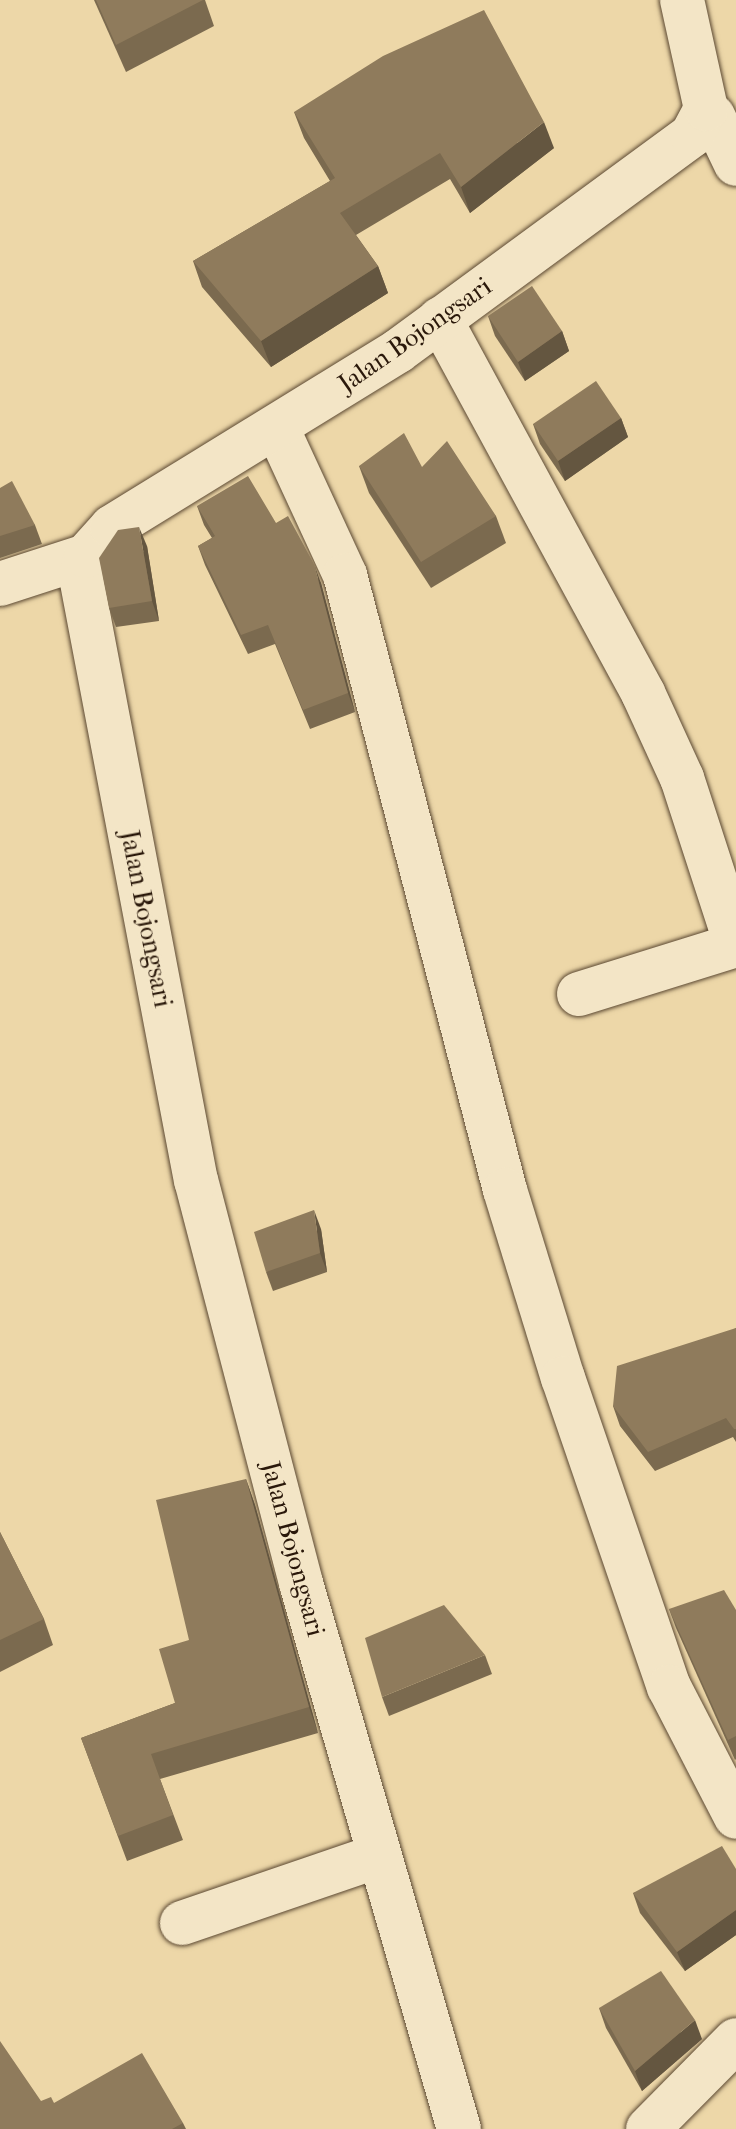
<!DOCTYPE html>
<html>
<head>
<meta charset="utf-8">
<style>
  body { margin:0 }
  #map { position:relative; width:736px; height:2129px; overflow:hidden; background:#edd7a8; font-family:"IM FELL French Canon",serif }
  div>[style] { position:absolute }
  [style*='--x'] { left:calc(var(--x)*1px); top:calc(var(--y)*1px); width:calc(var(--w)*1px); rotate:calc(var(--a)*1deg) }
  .roads { filter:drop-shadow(0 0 2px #5b4832) drop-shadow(0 0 2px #5b4832) }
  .minor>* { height:44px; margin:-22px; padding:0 22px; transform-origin:22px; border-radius:22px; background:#f3e5c6 }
  .wall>* { inset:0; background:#7b6a4f }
  .shaded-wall>* { inset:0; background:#645640 }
  .building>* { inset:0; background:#8f7b5c }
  span { translate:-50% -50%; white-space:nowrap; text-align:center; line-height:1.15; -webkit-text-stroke:6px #f3e5c6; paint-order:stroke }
  .street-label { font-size:26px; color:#2a180a }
</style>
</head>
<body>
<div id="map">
  <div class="roads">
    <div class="minor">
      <div style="--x:713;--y:116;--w:53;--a:64.4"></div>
      <div style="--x:440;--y:319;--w:426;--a:61.5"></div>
      <div style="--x:643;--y:693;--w:94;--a:65.4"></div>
      <div style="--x:682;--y:778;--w:175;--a:72"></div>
      <div style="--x:278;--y:430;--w:160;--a:65.2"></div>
      <div style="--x:345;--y:575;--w:635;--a:75.42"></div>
      <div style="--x:505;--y:1190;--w:197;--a:72.9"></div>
      <div style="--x:563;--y:1378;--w:327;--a:71.1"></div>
      <div style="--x:669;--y:1687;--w:146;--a:62.7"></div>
      <div style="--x:0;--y:584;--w:90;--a:-18"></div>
      <div style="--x:579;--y:994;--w:164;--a:-17.3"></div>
      <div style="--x:182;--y:1923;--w:207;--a:-18.9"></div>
      <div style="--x:459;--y:2129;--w:568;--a:-106.14"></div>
      <div style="--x:301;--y:1583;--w:415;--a:-104.6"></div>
      <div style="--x:196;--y:1181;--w:615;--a:-100.78"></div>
      <div style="--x:81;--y:577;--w:22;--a:-77"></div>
      <div style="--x:86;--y:556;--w:39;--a:-48"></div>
      <div style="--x:112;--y:527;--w:336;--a:-31.6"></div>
      <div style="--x:398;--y:351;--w:365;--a:-36.3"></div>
      <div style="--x:692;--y:135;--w:30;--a:-62"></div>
      <div style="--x:706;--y:109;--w:112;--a:-102.4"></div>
      <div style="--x:648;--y:2129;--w:125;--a:-45.3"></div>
    </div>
  </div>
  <div class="wall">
    <div style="clip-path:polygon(94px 0,205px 0,214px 26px,126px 72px)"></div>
    <div style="clip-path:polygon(294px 112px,554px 148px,470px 213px,450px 179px,356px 235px,378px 266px,388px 293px,271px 367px,202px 287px,193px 261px,330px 181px,304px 138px)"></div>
    <div style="clip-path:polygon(488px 316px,562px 331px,569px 351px,525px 381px,495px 336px)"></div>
    <div style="clip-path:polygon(621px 418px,628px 437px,565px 481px,540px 444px,533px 424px)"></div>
    <div style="clip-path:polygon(359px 466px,422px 467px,496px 516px,506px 543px,431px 588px,369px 493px)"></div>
    <div style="clip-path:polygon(0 488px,35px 525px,42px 544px,0 558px)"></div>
    <div style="clip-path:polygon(197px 506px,276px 523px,321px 583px,355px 712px,310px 729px,275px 644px,248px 654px,205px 565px,198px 546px,212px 538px,204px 525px)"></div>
    <div style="clip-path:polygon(147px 546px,159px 621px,116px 627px,109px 608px)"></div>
    <div style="clip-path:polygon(321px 1229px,327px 1272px,273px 1291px,266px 1272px)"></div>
    <div style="clip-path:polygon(736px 1328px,736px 1442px,733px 1437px,655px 1471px,620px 1426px,613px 1406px)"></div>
    <div style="clip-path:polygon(246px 1479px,255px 1505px,318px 1733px,160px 1779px,183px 1840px,127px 1861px,81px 1738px,175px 1703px,189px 1640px)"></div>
    <div style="clip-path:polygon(0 1532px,44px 1619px,53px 1645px,0 1672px)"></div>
    <div style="clip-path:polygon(669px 1609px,736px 1610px,736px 1759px,735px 1760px,676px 1628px)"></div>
    <div style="clip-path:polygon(485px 1655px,492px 1674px,389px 1716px,382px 1697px)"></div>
    <div style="clip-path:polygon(736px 1869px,736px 1935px,685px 1971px,640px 1913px,633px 1893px)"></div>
    <div style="clip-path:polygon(599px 2008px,702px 2039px,642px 2091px,606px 2028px)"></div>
    <div style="clip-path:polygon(41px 2101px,183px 2123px,186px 2129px,0 2129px)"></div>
  </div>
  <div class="shaded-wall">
    <div style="clip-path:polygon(544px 122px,554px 148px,470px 213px,461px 187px)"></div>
    <div style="clip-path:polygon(378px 266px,388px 293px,271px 367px,261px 341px)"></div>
    <div style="clip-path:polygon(562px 331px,569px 351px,525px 381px,518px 362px)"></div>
    <div style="clip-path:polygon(621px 418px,628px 437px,565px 481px,558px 461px)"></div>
    <div style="clip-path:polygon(139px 527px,147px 546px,159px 621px,152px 601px)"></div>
    <div style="clip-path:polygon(314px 564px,321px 583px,355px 712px,348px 693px)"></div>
    <div style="clip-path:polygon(314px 1210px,321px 1229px,327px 1272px,320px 1253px)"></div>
    <div style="clip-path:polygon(246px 1479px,255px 1505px,318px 1733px,309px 1707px)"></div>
    <div style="clip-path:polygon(736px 1910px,736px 1935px,685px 1971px,677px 1952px)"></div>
    <div style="clip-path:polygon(695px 2020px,702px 2039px,642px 2091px,635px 2071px)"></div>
  </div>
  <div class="building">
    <div style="clip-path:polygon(96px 0,203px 0,116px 45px)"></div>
    <div style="clip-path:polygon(484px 10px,544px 122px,461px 187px,440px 153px,340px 213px,378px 266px,261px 341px,193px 261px,335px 178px,294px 112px,383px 56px)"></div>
    <div style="clip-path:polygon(532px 286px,562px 331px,518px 362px,488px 316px)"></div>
    <div style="clip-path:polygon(596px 381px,621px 418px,558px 461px,533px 424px)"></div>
    <div style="clip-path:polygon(404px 433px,422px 467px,447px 441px,496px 516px,421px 562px,359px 466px)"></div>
    <div style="clip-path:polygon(248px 476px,276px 523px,288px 516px,314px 564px,348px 693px,303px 710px,268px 625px,241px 635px,198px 546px,215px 536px,197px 506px)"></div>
    <div style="clip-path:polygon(12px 481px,35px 525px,0 536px,0 488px)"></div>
    <div style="clip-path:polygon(139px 527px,152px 601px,109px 608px,99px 558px,118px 530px)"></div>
    <div style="clip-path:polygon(314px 1210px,320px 1253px,266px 1272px,254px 1232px)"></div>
    <div style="clip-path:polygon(736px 1328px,736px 1429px,734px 1429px,726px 1418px,648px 1452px,613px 1406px,617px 1366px)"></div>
    <div style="clip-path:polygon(246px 1479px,309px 1707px,151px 1754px,173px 1815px,118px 1836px,81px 1738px,175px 1703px,159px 1649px,189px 1640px,156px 1500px)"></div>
    <div style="clip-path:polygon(0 1532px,44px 1619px,0 1640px)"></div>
    <div style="clip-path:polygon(724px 1590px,736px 1610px,736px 1736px,728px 1740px,669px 1609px)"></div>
    <div style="clip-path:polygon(444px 1605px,485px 1655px,382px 1697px,365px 1638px)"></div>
    <div style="clip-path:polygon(722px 1846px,736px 1869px,736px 1910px,677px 1952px,633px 1893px)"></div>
    <div style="clip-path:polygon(661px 1971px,695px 2020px,635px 2071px,599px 2008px)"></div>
    <div style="clip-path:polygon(0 2041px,41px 2101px,51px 2097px,54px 2103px,142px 2053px,183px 2123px,172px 2129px,0 2129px)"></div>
  </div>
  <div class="street-label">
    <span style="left:415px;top:335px;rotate:-35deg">Jalan Bojongsari</span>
    <span style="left:146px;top:919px;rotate:79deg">Jalan Bojongsari</span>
    <span style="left:293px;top:1549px;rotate:75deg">Jalan Bojongsari</span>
  </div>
</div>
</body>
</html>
